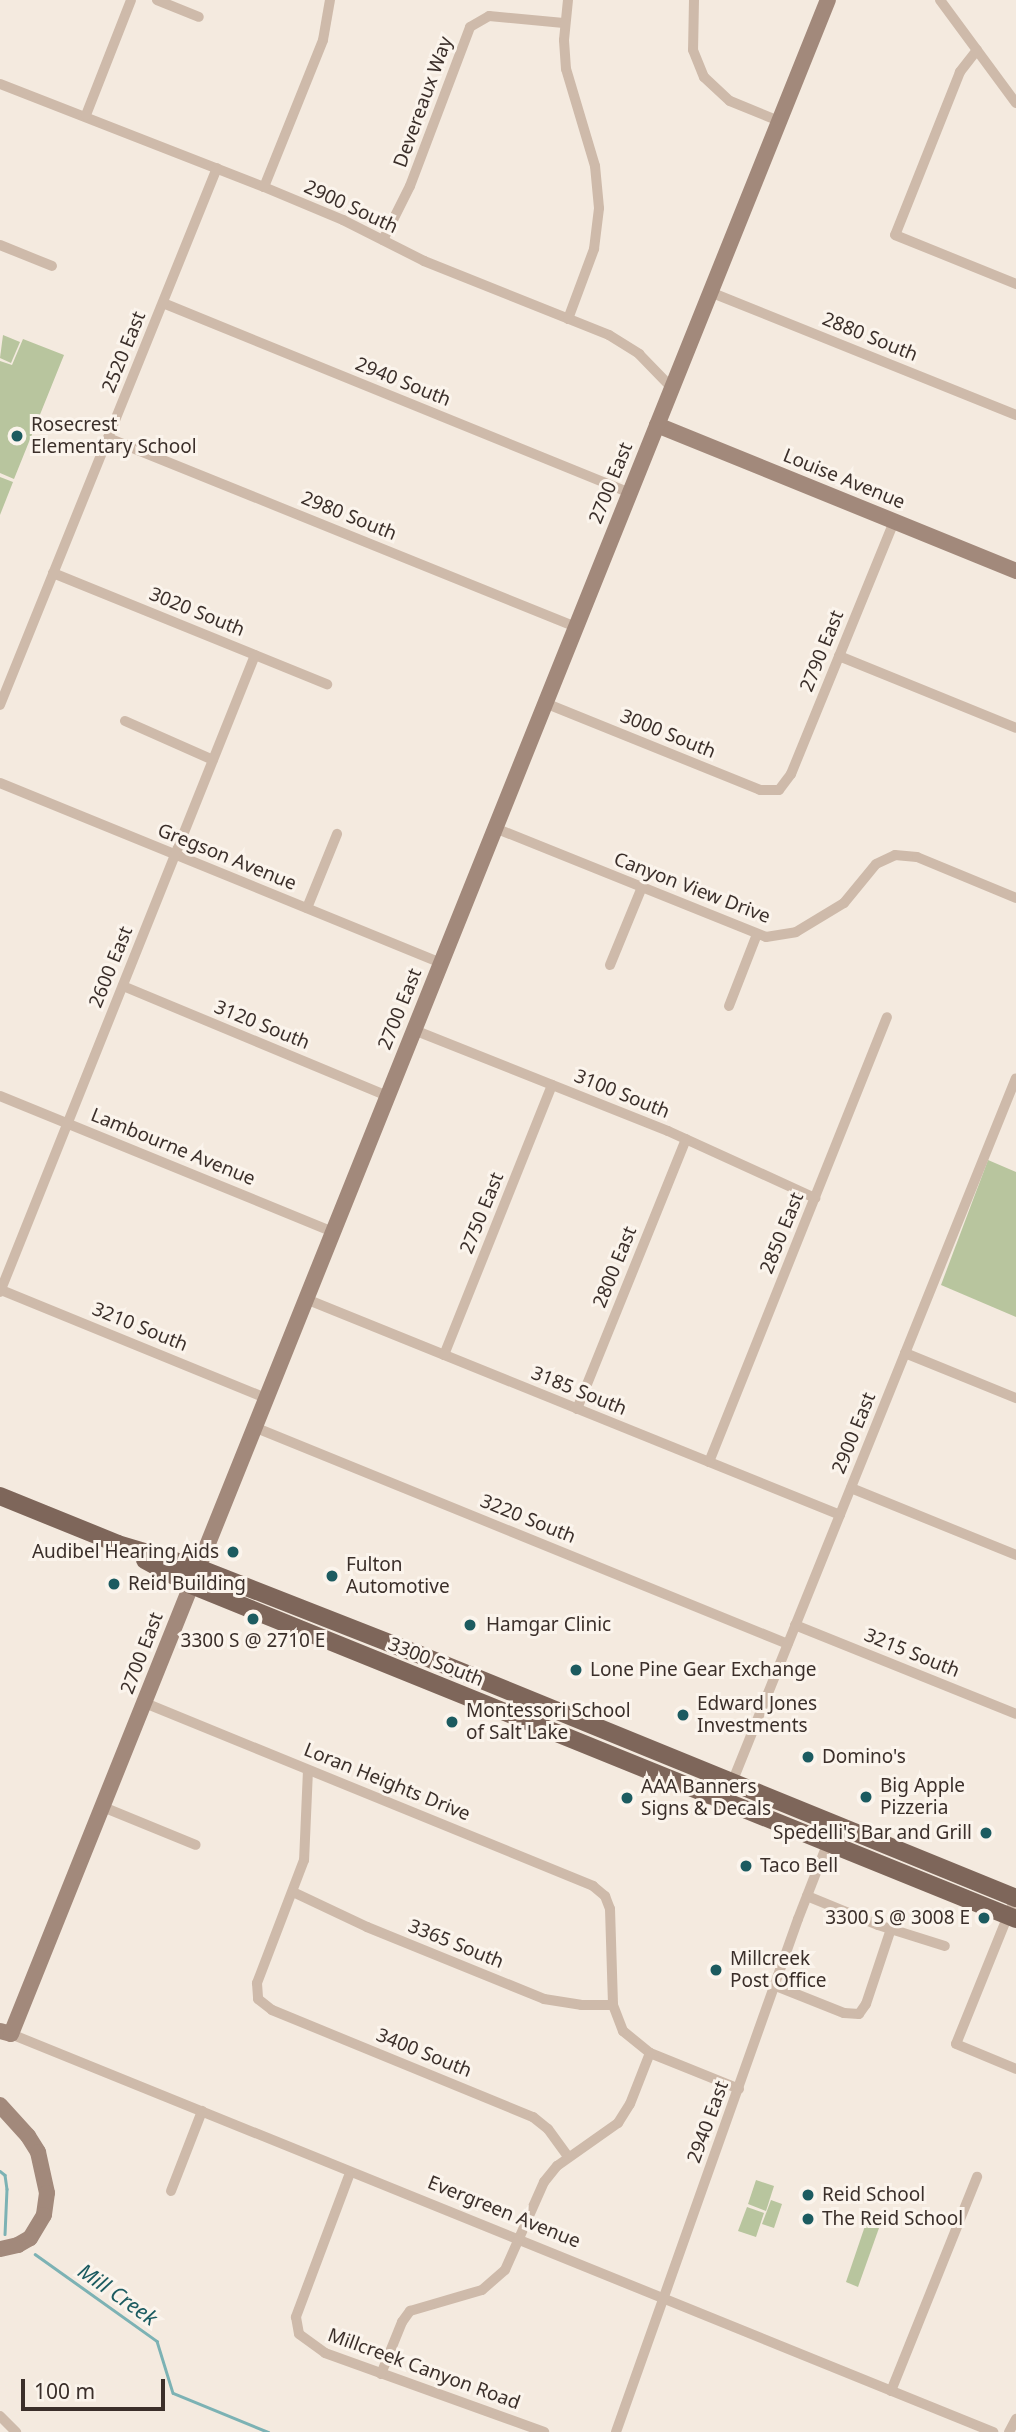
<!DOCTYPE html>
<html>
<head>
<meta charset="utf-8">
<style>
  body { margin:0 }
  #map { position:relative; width:1016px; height:2432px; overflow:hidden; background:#f4eadf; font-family:"Noto Sans",sans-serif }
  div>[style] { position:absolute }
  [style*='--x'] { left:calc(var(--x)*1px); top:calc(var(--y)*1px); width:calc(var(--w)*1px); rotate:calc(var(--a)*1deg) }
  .green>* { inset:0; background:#b8c59e }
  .stream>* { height:2.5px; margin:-1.25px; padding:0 1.25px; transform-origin:1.25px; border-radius:1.25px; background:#7cb2b4 }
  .street>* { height:10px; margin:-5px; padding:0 5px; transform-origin:5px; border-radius:5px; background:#cebaaa }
  .secondary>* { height:16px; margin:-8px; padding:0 8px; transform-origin:8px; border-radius:8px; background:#a2897b }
  .primary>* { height:18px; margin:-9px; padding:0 9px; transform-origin:9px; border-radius:9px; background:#7e665a }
  .dots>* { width:19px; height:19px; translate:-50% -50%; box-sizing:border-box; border:4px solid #fbf4ec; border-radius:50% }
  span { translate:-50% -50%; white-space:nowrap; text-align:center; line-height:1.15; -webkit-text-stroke:6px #fbf4ec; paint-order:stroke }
  .street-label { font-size:19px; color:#3b2f2a }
  .poi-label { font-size:19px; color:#3b2f2a }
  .left { translate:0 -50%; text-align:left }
  .right { translate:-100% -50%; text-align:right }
  .water-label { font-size:21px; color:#1c5b60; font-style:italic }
  .scale { position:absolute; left:21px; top:2379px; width:144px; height:32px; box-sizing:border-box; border:4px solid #3b2f2a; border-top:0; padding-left:9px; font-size:21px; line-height:24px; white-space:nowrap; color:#3b2f2a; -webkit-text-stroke:5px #fbf4ec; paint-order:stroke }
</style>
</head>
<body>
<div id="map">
  <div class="green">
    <div style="clip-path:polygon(3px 335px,20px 342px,11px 363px,0 358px)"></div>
    <div style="clip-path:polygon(23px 339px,64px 355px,14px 479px,0 473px,0 361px,12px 365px)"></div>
    <div style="clip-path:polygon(0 477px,13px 482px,0 515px)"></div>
    <div style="clip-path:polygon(988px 1160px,1016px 1172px,1016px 1317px,941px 1285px)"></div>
    <div style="clip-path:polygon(756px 2180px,774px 2186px,766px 2211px,748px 2204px)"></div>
    <div style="clip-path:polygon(771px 2200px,782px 2204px,774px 2228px,762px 2224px)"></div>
    <div style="clip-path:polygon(747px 2207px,764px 2213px,756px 2237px,738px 2231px)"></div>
    <div style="clip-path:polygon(866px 2223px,879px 2228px,858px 2287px,846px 2282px)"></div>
  </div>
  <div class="stream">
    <div style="--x:0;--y:2171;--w:6;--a:39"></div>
    <div style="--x:5;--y:2175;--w:14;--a:82"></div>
    <div style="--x:7;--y:2189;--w:45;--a:92.5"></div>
    <div style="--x:35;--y:2254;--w:150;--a:35.5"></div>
    <div style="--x:157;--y:2341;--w:54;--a:72.9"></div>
    <div style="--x:173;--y:2393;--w:103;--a:22.3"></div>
  </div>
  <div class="street">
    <div style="--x:157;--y:0;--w:45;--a:22"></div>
    <div style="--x:694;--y:0;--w:50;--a:91.1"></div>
    <div style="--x:693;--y:50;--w:29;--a:68"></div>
    <div style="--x:704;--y:77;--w:35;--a:43"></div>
    <div style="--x:730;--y:101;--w:53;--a:22.2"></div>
    <div style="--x:940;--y:0;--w:128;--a:53.6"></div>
    <div style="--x:977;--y:50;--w:28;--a:128"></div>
    <div style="--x:960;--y:72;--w:175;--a:111.7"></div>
    <div style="--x:895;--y:235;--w:131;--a:22"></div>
    <div style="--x:0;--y:84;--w:283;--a:21.3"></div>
    <div style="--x:264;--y:187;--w:86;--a:22.7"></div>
    <div style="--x:343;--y:220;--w:91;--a:26.8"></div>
    <div style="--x:424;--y:261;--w:199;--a:21.8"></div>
    <div style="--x:609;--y:335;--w:36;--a:32"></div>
    <div style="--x:639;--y:354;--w:47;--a:45.9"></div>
    <div style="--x:86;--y:115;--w:123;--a:-68.6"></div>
    <div style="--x:264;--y:187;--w:158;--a:-68.1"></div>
    <div style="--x:323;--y:40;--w:41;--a:-80.1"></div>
    <div style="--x:383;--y:240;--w:60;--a:-63.4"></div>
    <div style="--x:410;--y:186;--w:170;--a:-69.3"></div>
    <div style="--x:470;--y:27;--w:22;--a:-30"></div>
    <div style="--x:489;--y:16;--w:75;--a:5.3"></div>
    <div style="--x:0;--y:245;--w:56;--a:22"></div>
    <div style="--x:710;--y:292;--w:330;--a:21.9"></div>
    <div style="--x:163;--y:303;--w:504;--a:22.14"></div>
    <div style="--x:568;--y:319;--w:75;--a:-69.6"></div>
    <div style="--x:594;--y:249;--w:41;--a:-83"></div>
    <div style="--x:599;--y:208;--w:42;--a:-95.4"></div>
    <div style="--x:595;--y:166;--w:101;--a:-106.6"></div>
    <div style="--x:566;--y:69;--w:29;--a:-94"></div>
    <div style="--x:564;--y:40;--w:40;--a:-84.3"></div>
    <div style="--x:108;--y:438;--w:505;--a:21.99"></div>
    <div style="--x:53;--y:573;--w:296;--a:22.1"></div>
    <div style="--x:839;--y:656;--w:191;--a:22.1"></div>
    <div style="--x:545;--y:703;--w:232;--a:22"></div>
    <div style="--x:760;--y:790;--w:19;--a:0"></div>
    <div style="--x:779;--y:790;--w:20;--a:-53"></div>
    <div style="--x:791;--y:774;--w:273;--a:-67.8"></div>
    <div style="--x:0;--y:705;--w:579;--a:-68"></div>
    <div style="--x:125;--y:721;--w:96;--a:23.9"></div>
    <div style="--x:0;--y:783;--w:476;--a:22.2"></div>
    <div style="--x:495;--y:828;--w:292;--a:21.9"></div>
    <div style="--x:766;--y:937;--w:30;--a:-9"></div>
    <div style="--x:796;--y:932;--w:56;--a:-31.1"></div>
    <div style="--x:844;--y:903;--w:50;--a:-50.6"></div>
    <div style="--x:876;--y:864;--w:21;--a:-25"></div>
    <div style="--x:895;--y:855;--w:22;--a:5"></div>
    <div style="--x:917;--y:857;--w:107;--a:22.5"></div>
    <div style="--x:307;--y:908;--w:80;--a:-67.9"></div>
    <div style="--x:610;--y:965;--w:84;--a:-67.7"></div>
    <div style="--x:123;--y:986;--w:286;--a:22.6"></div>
    <div style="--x:729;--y:1006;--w:77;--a:-68.7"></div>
    <div style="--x:414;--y:1030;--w:273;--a:21.7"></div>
    <div style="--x:668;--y:1131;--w:162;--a:24.5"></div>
    <div style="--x:0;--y:1096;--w:360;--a:22.2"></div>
    <div style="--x:1;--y:1290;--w:286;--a:22.2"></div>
    <div style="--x:0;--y:1292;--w:686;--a:-68.18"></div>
    <div style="--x:306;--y:1299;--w:576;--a:22.02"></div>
    <div style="--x:905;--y:1353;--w:120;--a:22.1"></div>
    <div style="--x:444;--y:1355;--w:291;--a:-68.2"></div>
    <div style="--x:577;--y:1409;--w:291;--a:-68"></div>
    <div style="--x:254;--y:1427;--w:576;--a:22.12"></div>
    <div style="--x:709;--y:1462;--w:479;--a:-68.2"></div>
    <div style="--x:851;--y:1488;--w:178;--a:22.1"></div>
    <div style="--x:795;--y:1625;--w:238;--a:21.9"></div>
    <div style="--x:145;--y:1703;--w:484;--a:22.2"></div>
    <div style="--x:593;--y:1886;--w:16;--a:40"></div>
    <div style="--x:605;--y:1896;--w:14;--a:69"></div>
    <div style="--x:610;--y:1909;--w:96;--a:88.2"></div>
    <div style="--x:613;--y:2005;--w:28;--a:69"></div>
    <div style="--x:623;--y:2031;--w:35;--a:39"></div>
    <div style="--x:650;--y:2053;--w:96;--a:22"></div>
    <div style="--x:308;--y:1770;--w:90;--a:92.5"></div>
    <div style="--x:304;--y:1860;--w:132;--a:110.9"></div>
    <div style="--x:257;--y:1983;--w:16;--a:86"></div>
    <div style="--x:258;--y:1999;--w:18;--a:38"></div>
    <div style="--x:272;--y:2010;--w:282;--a:22.3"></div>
    <div style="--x:533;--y:2117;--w:19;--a:39"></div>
    <div style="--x:548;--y:2129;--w:34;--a:54"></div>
    <div style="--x:725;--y:1800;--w:778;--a:-68.05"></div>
    <div style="--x:103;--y:1807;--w:100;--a:22.2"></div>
    <div style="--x:293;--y:1892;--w:82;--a:25.3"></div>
    <div style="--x:367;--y:1927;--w:191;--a:22.1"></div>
    <div style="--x:544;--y:1999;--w:37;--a:9"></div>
    <div style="--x:581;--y:2005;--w:32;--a:0"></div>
    <div style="--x:807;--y:1896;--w:77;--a:22.2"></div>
    <div style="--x:878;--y:1925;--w:70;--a:17.4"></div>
    <div style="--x:1015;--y:1898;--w:157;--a:112"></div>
    <div style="--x:956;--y:2044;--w:65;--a:22.6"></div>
    <div style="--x:776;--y:1986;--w:73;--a:21.7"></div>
    <div style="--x:844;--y:2013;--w:15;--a:4"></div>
    <div style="--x:859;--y:2014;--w:12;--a:-55"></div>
    <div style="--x:866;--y:2004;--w:79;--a:-71.6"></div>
    <div style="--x:11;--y:2034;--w:1060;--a:22.06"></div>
    <div style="--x:350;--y:2173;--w:154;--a:110.6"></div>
    <div style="--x:296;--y:2317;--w:17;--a:80"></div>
    <div style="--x:299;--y:2334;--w:32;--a:36"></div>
    <div style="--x:325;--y:2353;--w:233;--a:19.8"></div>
    <div style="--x:171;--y:2191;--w:86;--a:-68.8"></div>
    <div style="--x:381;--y:2374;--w:56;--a:-68"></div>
    <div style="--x:402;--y:2322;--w:14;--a:-54"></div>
    <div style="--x:410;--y:2311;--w:75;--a:-16.3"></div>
    <div style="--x:482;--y:2290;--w:30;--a:-41"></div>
    <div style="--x:505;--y:2270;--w:96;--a:-66.1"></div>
    <div style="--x:544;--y:2182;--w:21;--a:-51"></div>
    <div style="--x:557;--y:2166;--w:75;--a:-35.2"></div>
    <div style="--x:618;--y:2123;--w:22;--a:-58"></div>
    <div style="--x:630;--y:2104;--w:55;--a:-68.6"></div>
    <div style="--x:891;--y:2391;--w:231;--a:-68.1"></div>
    <div style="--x:0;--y:2416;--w:23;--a:45"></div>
    <div style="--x:616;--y:2432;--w:544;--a:-70.47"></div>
    <div style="--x:798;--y:1919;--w:102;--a:-68.7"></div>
    <div style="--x:1009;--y:2432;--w:15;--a:-62"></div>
  </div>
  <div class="secondary">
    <div style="--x:657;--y:425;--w:388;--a:22.1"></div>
    <div style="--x:0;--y:2031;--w:11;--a:15"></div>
    <div style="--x:11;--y:2034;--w:2192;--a:-68.12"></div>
    <div style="--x:0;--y:2105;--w:42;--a:47.9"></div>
    <div style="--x:28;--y:2136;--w:19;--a:58"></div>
    <div style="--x:38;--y:2152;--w:42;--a:77.6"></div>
    <div style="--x:47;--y:2193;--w:22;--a:98"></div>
    <div style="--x:44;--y:2215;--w:27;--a:121"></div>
    <div style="--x:30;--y:2238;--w:14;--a:150"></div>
    <div style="--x:18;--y:2245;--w:18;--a:167"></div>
  </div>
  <div class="primary">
    <div style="--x:0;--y:1496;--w:127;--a:22.1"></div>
    <div style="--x:118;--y:1544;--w:84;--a:16.7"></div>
    <div style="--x:198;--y:1568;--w:236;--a:21.4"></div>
    <div style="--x:418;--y:1654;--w:646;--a:22.2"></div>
    <div style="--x:145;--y:1560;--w:52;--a:28.5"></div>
    <div style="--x:191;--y:1585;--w:890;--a:22.04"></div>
  </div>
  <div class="dots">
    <div style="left:17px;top:436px;background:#1c5b60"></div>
    <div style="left:233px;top:1552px;background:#1c5b60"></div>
    <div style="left:332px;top:1576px;background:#1c5b60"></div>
    <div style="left:114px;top:1584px;background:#1c5b60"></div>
    <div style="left:253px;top:1619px;background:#1c5b60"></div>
    <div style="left:470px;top:1625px;background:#1c5b60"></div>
    <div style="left:576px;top:1670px;background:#1c5b60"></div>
    <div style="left:683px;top:1715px;background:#1c5b60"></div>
    <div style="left:452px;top:1722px;background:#1c5b60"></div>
    <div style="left:808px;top:1757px;background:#1c5b60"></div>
    <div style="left:866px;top:1797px;background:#1c5b60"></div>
    <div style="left:627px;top:1798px;background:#1c5b60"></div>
    <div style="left:986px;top:1833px;background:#1c5b60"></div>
    <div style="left:746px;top:1866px;background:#1c5b60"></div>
    <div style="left:984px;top:1918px;background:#1c5b60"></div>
    <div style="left:716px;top:1970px;background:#1c5b60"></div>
    <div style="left:808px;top:2195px;background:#1c5b60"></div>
    <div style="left:808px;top:2219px;background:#1c5b60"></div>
  </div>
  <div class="street-label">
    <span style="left:423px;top:102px;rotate:-70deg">Devereaux Way</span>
    <span style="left:351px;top:207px;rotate:25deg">2900 South</span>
    <span style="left:870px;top:337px;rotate:22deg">2880 South</span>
    <span style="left:124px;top:352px;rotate:-68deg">2520 East</span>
    <span style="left:403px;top:382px;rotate:22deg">2940 South</span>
    <span style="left:844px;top:479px;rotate:22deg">Louise Avenue</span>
    <span style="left:611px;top:483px;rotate:-68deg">2700 East</span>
    <span style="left:349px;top:516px;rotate:22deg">2980 South</span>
    <span style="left:197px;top:612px;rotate:22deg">3020 South</span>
    <span style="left:822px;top:651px;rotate:-68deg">2790 East</span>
    <span style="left:668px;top:734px;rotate:22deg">3000 South</span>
    <span style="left:227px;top:857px;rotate:22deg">Gregson Avenue</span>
    <span style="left:692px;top:888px;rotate:21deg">Canyon View Drive</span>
    <span style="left:111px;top:967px;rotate:-68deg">2600 East</span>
    <span style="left:400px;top:1009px;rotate:-68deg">2700 East</span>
    <span style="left:262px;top:1025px;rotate:22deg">3120 South</span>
    <span style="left:622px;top:1094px;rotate:22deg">3100 South</span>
    <span style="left:173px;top:1147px;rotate:22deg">Lambourne Avenue</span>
    <span style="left:482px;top:1213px;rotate:-68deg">2750 East</span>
    <span style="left:782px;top:1233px;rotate:-68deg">2850 East</span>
    <span style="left:615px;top:1267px;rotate:-68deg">2800 East</span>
    <span style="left:140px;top:1327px;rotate:22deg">3210 South</span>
    <span style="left:579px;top:1391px;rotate:22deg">3185 South</span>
    <span style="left:854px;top:1433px;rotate:-68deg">2900 East</span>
    <span style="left:528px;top:1519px;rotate:22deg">3220 South</span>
    <span style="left:142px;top:1653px;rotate:-69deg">2700 East</span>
    <span style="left:912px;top:1653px;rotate:22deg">3215 South</span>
    <span style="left:436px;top:1662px;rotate:22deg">3300 South</span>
    <span style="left:387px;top:1782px;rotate:22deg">Loran Heights Drive</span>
    <span style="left:456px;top:1944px;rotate:22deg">3365 South</span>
    <span style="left:424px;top:2053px;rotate:22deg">3400 South</span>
    <span style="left:708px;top:2122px;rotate:-70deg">2940 East</span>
    <span style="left:504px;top:2212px;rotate:22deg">Evergreen Avenue</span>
    <span style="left:424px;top:2369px;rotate:20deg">Millcreek Canyon Road</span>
  </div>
  <div class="poi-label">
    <span class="left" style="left:31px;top:436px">Rosecrest<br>Elementary School</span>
    <span class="right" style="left:219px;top:1552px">Audibel Hearing Aids</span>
    <span class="left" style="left:346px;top:1576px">Fulton<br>Automotive</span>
    <span class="left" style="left:128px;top:1584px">Reid Building</span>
    <span class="left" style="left:486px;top:1625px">Hamgar Clinic</span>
    <span style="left:253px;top:1641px">3300 S @ 2710 E</span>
    <span class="left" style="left:590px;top:1670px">Lone Pine Gear Exchange</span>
    <span class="left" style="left:697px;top:1715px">Edward Jones<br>Investments</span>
    <span class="left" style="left:466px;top:1722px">Montessori School<br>of Salt Lake</span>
    <span class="left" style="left:822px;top:1757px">Domino's</span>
    <span class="left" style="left:880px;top:1797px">Big Apple<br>Pizzeria</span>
    <span class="left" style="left:641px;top:1798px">AAA Banners<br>Signs &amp; Decals</span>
    <span class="right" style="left:972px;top:1833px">Spedelli's Bar and Grill</span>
    <span class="left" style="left:760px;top:1866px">Taco Bell</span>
    <span class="right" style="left:970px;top:1918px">3300 S @ 3008 E</span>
    <span class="left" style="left:730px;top:1970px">Millcreek<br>Post Office</span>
    <span class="left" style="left:822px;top:2195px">Reid School</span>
    <span class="left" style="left:822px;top:2219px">The Reid School</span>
  </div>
  <div class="water-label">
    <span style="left:118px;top:2294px;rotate:35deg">Mill Creek</span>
  </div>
  <div class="scale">100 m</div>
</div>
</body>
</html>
